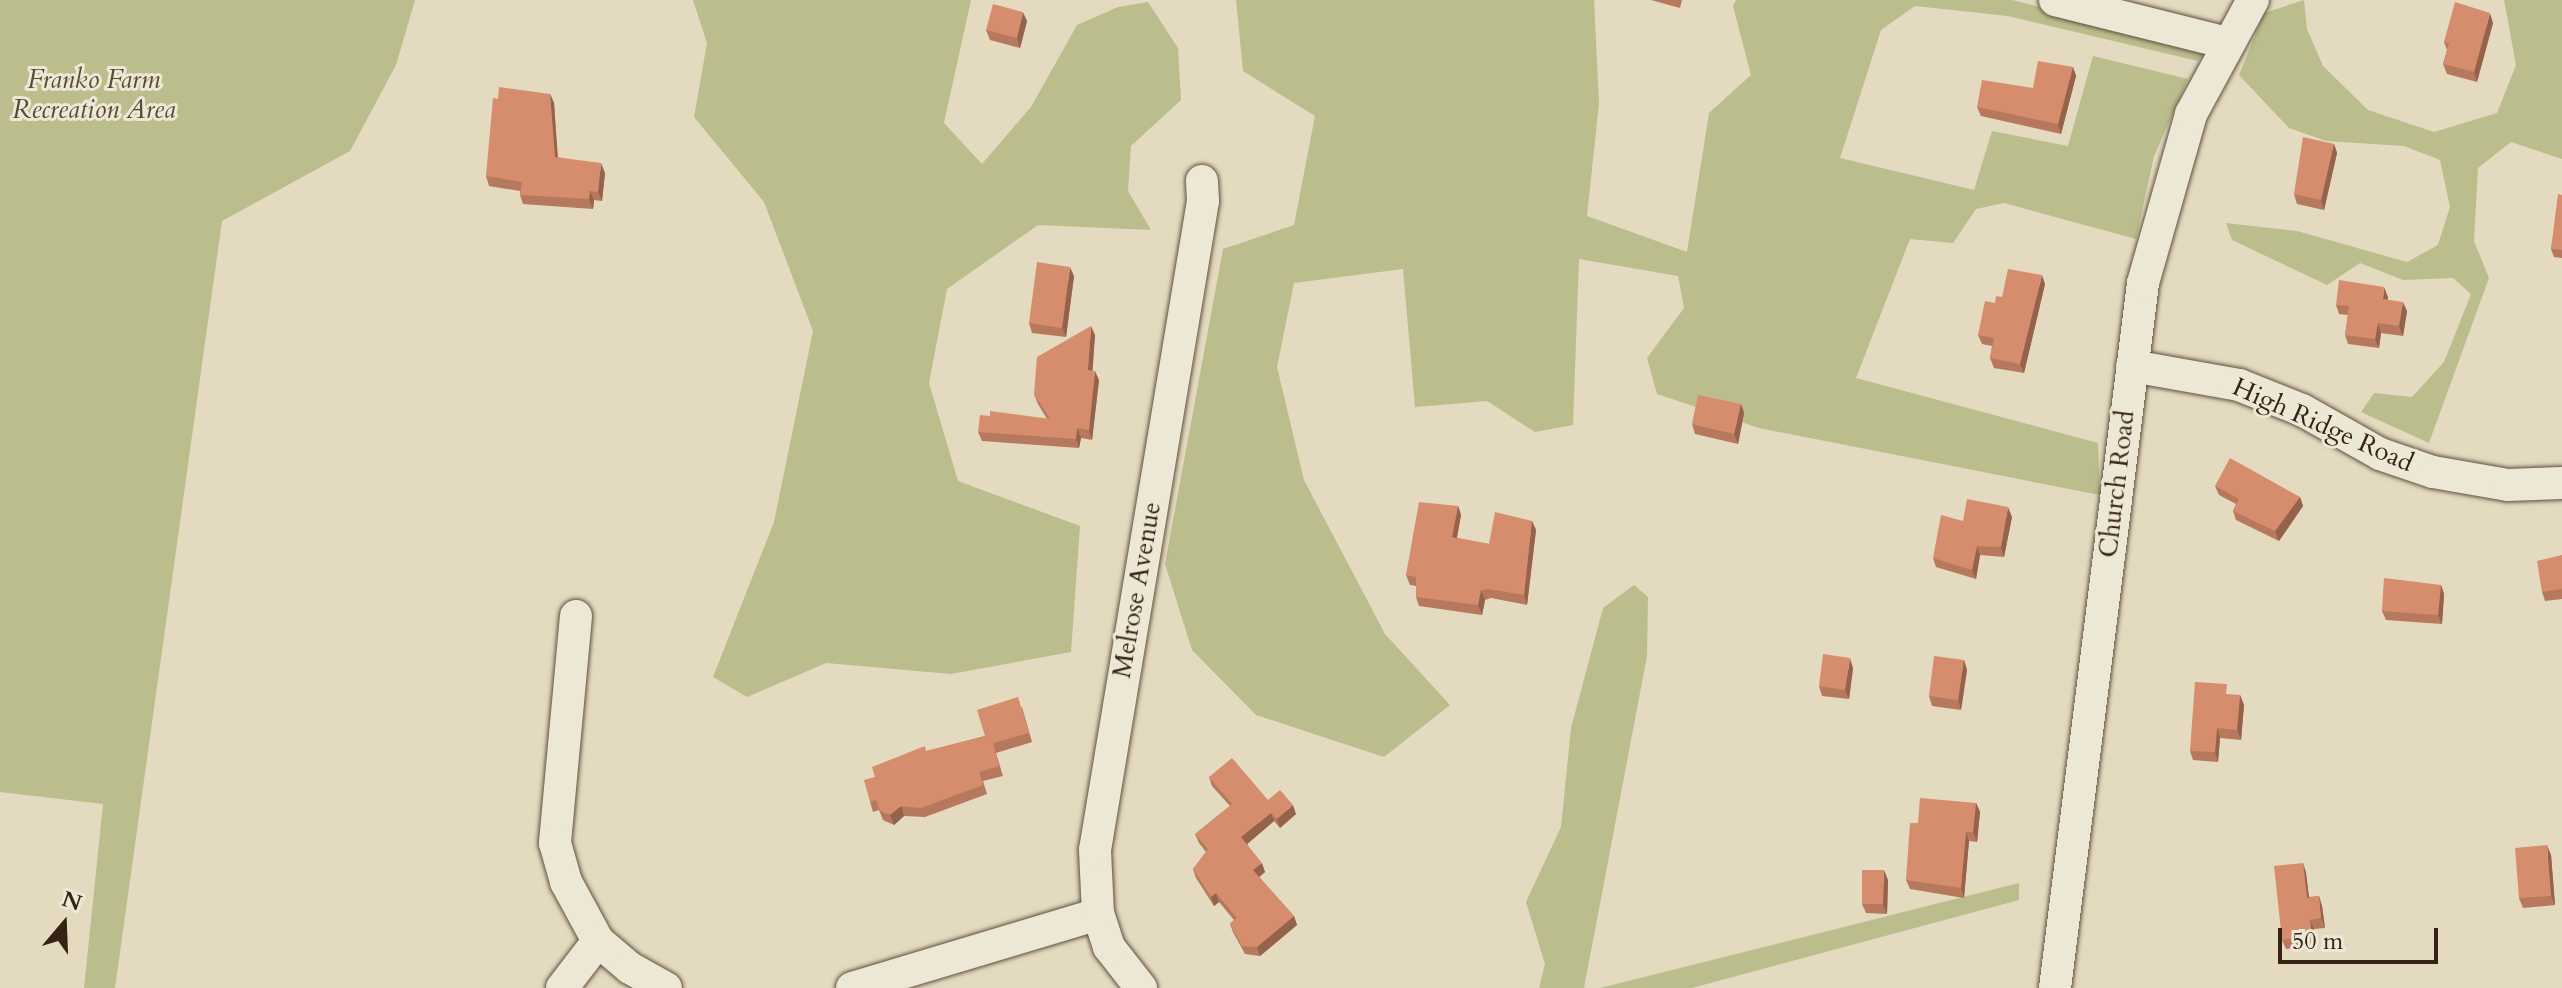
<!DOCTYPE html>
<html>
<head>
<meta charset="utf-8">
<style>
  body { margin:0 }
  #map { position:relative; width:2562px; height:988px; overflow:hidden; background:#e3dabf; font-family:Cardo,serif }
  div>[style] { position:absolute }
  [style*='--x'] { left:calc(var(--x)*1px); top:calc(var(--y)*1px); width:calc(var(--w)*1px); rotate:calc(var(--a)*1deg) }
  .green>* { inset:0; background:#bbbd8d }
  .roads { filter:drop-shadow(0 0 2px #615040) drop-shadow(0 0 2px #615040) }
  .minor>* { height:32px; margin:-16px; padding:0 16px; transform-origin:16px; border-radius:16px; background:#ede7d5 }
  .wall>* { inset:0; background:#b7795e }
  .shaded-wall>* { inset:0; background:#95634c }
  .building>* { inset:0; background:#d58d6d }
  span { translate:-50% -50%; white-space:nowrap; text-align:center; line-height:1.15; -webkit-text-stroke:6px #ede7d5; paint-order:stroke }
  .park-label { font-size:26px; color:#574933; font-style:italic }
  .street-label { font-size:26px; color:#362215 }
  .north { position:absolute; left:24px; top:884px; width:80px; height:80px; -webkit-text-stroke:6px #ede7d5; paint-order:stroke; rotate:19deg; font-size:22px; font-weight:700; line-height:32px; text-align:center; color:#362215 }
  .north::after { content:''; display:block; margin:auto; width:28px; height:36px; background:#362215; clip-path:polygon(50% 0,100% 100%,50% 72%,0 100%) }
  .scale { position:absolute; left:2278px; top:928px; width:160px; height:36px; box-sizing:border-box; border:4px solid #362215; border-top:0; padding-left:10px; font-size:24px; line-height:28px; white-space:nowrap; color:#362215; -webkit-text-stroke:6px #ede7d5; paint-order:stroke }
</style>
</head>
<body>
<div id="map">
  <div class="green">
    <div style="clip-path:polygon(0 0,415px 0,396px 65px,350px 151px,222px 221px,115px 988px,84px 988px,103px 804px,0 792px)"></div>
    <div style="clip-path:polygon(693px 0,971px 0,944px 123px,982px 164px,1031px 107px,1077px 25px,1118px 7px,1148px 2px,1178px 48px,1181px 100px,1131px 146px,1128px 191px,1151px 230px,1038px 225px,947px 289px,929px 383px,958px 481px,1080px 526px,1071px 652px,951px 674px,826px 663px,747px 697px,713px 677px,774px 522px,813px 331px,764px 202px,694px 117px,707px 43px)"></div>
    <div style="clip-path:polygon(1236px 0,1594px 0,1599px 103px,1587px 216px,1687px 252px,1709px 113px,1751px 75px,1733px 6px,1736px 0,2012px 0,2205px 48px,2198px 61px,2008px 16px,1915px 6px,1881px 30px,1840px 158px,1974px 190px,1992px 131px,2068px 146px,2093px 56px,2188px 79px,2154px 156px,2136px 239px,2004px 203px,1976px 209px,1953px 243px,1910px 239px,1856px 378px,2098px 443px,2100px 495px,1759px 428px,1657px 394px,1647px 358px,1684px 308px,1678px 276px,1579px 259px,1573px 425px,1535px 432px,1487px 401px,1415px 407px,1403px 269px,1294px 283px,1277px 367px,1304px 480px,1385px 634px,1450px 705px,1384px 757px,1256px 715px,1192px 650px,1165px 564px,1223px 249px,1294px 225px,1315px 116px,1243px 71px)"></div>
    <div style="clip-path:polygon(2304px 0,2307px 29px,2323px 66px,2368px 110px,2434px 132px,2497px 113px,2516px 65px,2504px 0,2562px 0,2562px 159px,2511px 142px,2478px 168px,2474px 241px,2489px 278px,2429px 443px,2361px 412px,2374px 393px,2412px 397px,2444px 362px,2471px 294px,2453px 278px,2403px 280px,2360px 263px,2327px 285px,2232px 240px,2226px 223px,2297px 231px,2407px 262px,2438px 245px,2450px 207px,2440px 160px,2404px 146px,2326px 141px,2289px 128px,2239px 75px,2264px 13px)"></div>
    <div style="clip-path:polygon(1634px 585px,1648px 597px,1647px 656px,1584px 988px,1539px 988px,1545px 964px,1526px 902px,1561px 827px,1571px 728px,1603px 608px)"></div>
    <div style="clip-path:polygon(2019px 883px,2019px 900px,1692px 988px,1600px 988px)"></div>
  </div>
  <div class="roads">
    <div class="minor">
      <div style="--x:2055;--y:0;--w:178;--a:14"></div>
      <div style="--x:2132;--y:366;--w:109;--a:10.1"></div>
      <div style="--x:2239;--y:385;--w:68;--a:21.6"></div>
      <div style="--x:2302;--y:410;--w:90;--a:29.4"></div>
      <div style="--x:2380;--y:454;--w:56;--a:18.8"></div>
      <div style="--x:2433;--y:472;--w:76;--a:9.8"></div>
      <div style="--x:2508;--y:485;--w:54;--a:-2.1"></div>
      <div style="--x:576;--y:616;--w:228;--a:95.3"></div>
      <div style="--x:555;--y:843;--w:41;--a:74.2"></div>
      <div style="--x:566;--y:882;--w:67;--a:61.5"></div>
      <div style="--x:562;--y:988;--w:59;--a:-52.5"></div>
      <div style="--x:598;--y:941;--w:42;--a:40.2"></div>
      <div style="--x:630;--y:968;--w:41;--a:29.1"></div>
      <div style="--x:852;--y:988;--w:257;--a:-16.7"></div>
      <div style="--x:1141;--y:988;--w:52;--a:-128"></div>
      <div style="--x:1109;--y:947;--w:35;--a:-108"></div>
      <div style="--x:1098;--y:914;--w:64;--a:-92.7"></div>
      <div style="--x:1095;--y:850;--w:658;--a:-80.55"></div>
      <div style="--x:1203;--y:201;--w:20;--a:-93"></div>
      <div style="--x:2055;--y:988;--w:710;--a:-82.88"></div>
      <div style="--x:2143;--y:283;--w:176;--a:-74.1"></div>
      <div style="--x:2191;--y:114;--w:130;--a:-61.5"></div>
    </div>
  </div>
  <div class="wall">
    <div style="clip-path:polygon(1651px 0,1682px 0,1680px 8px)"></div>
    <div style="clip-path:polygon(1027px 21px,1020px 48px,990px 40px,986px 30px)"></div>
    <div style="clip-path:polygon(2493px 23px,2477px 82px,2447px 74px,2443px 64px,2447px 50px,2444px 42px)"></div>
    <div style="clip-path:polygon(2073px 67px,2076px 76px,2061px 134px,1981px 116px,1977px 107px,2033px 88px)"></div>
    <div style="clip-path:polygon(550px 94px,554px 103px,558px 157px,605px 173px,602px 201px,594px 200px,593px 209px,523px 204px,520px 195px,520px 191px,489px 186px,486px 176px,498px 99px)"></div>
    <div style="clip-path:polygon(2334px 144px,2337px 153px,2324px 210px,2297px 204px,2294px 194px)"></div>
    <div style="clip-path:polygon(2562px 195px,2562px 258px,2554px 257px,2551px 249px)"></div>
    <div style="clip-path:polygon(1074px 276px,1066px 337px,1032px 333px,1029px 323px)"></div>
    <div style="clip-path:polygon(2045px 284px,2024px 373px,1994px 368px,1990px 358px,1992px 346px,1982px 344px,1978px 335px,1995px 303px,2002px 297px)"></div>
    <div style="clip-path:polygon(2388px 297px,2387px 300px,2407px 311px,2403px 336px,2381px 333px,2379px 348px,2348px 344px,2345px 335px,2348px 315px,2339px 314px,2336px 305px)"></div>
    <div style="clip-path:polygon(1095px 335px,1092px 370px,1099px 380px,1092px 440px,1081px 438px,1079px 448px,982px 441px,978px 432px,990px 416px,1047px 419px,1038px 404px,1034px 394px)"></div>
    <div style="clip-path:polygon(1741px 404px,1744px 413px,1738px 444px,1695px 434px,1692px 424px)"></div>
    <div style="clip-path:polygon(2215px 486px,2300px 497px,2303px 506px,2279px 541px,2236px 520px,2233px 511px,2236px 504px,2219px 495px)"></div>
    <div style="clip-path:polygon(1458px 506px,1461px 515px,1457px 538px,1489px 544px,1532px 521px,1536px 530px,1527px 605px,1491px 598px,1485px 600px,1482px 615px,1419px 606px,1416px 597px,1416px 586px,1410px 585px,1406px 575px)"></div>
    <div style="clip-path:polygon(2012px 517px,2004px 557px,1980px 555px,1976px 579px,1936px 567px,1933px 558px,1963px 521px)"></div>
    <div style="clip-path:polygon(2562px 555px,2562px 599px,2545px 601px,2542px 592px)"></div>
    <div style="clip-path:polygon(2441px 585px,2444px 594px,2442px 624px,2386px 620px,2382px 611px)"></div>
    <div style="clip-path:polygon(1964px 660px,1967px 670px,1961px 710px,1932px 706px,1929px 696px)"></div>
    <div style="clip-path:polygon(1853px 668px,1849px 699px,1822px 696px,1819px 686px)"></div>
    <div style="clip-path:polygon(2240px 695px,2244px 705px,2241px 740px,2220px 738px,2218px 762px,2193px 760px,2190px 751px)"></div>
    <div style="clip-path:polygon(1022px 707px,1032px 742px,996px 753px,1003px 776px,983px 781px,987px 794px,925px 817px,904px 816px,894px 825px,883px 820px,879px 810px,873px 812px,870px 802px,875px 777px,927px 751px,985px 736px)"></div>
    <div style="clip-path:polygon(1209px 777px,1268px 800px,1296px 814px,1280px 828px,1274px 821px,1247px 844px,1265px 872px,1259px 877px,1294px 916px,1297px 925px,1260px 956px,1245px 954px,1233px 932px,1230px 924px,1234px 920px,1219px 902px,1214px 906px,1196px 878px,1193px 869px,1206px 852px,1199px 843px,1195px 834px,1230px 806px,1212px 786px)"></div>
    <div style="clip-path:polygon(1976px 803px,1980px 812px,1977px 842px,1969px 841px,1964px 898px,1910px 889px,1906px 880px,1918px 823px)"></div>
    <div style="clip-path:polygon(2551px 855px,2555px 905px,2523px 908px,2519px 898px)"></div>
    <div style="clip-path:polygon(2303px 863px,2306px 873px,2309px 897px,2319px 896px,2322px 906px,2325px 928px,2314px 929px,2315px 946px,2286px 949px,2282px 940px)"></div>
    <div style="clip-path:polygon(1888px 880px,1887px 914px,1866px 913px,1862px 904px)"></div>
  </div>
  <div class="shaded-wall">
    <div style="clip-path:polygon(1023px 12px,1027px 21px,1020px 48px,1017px 38px)"></div>
    <div style="clip-path:polygon(2490px 13px,2493px 23px,2477px 82px,2474px 72px)"></div>
    <div style="clip-path:polygon(2073px 67px,2076px 76px,2061px 134px,2058px 124px)"></div>
    <div style="clip-path:polygon(550px 94px,554px 103px,558px 167px,555px 157px)"></div>
    <div style="clip-path:polygon(2334px 144px,2337px 153px,2324px 210px,2321px 200px)"></div>
    <div style="clip-path:polygon(601px 163px,605px 173px,602px 201px,598px 192px)"></div>
    <div style="clip-path:polygon(590px 191px,594px 200px,593px 209px,589px 199px)"></div>
    <div style="clip-path:polygon(1070px 267px,1074px 276px,1066px 337px,1062px 328px)"></div>
    <div style="clip-path:polygon(2042px 275px,2045px 284px,2024px 373px,2020px 364px)"></div>
    <div style="clip-path:polygon(2384px 287px,2388px 297px,2386px 308px,2383px 299px)"></div>
    <div style="clip-path:polygon(2403px 302px,2407px 311px,2403px 336px,2399px 326px)"></div>
    <div style="clip-path:polygon(2378px 323px,2381px 333px,2379px 348px,2375px 339px)"></div>
    <div style="clip-path:polygon(1091px 326px,1095px 335px,1092px 379px,1088px 370px)"></div>
    <div style="clip-path:polygon(1095px 371px,1099px 380px,1092px 440px,1089px 430px)"></div>
    <div style="clip-path:polygon(1741px 404px,1744px 413px,1738px 444px,1734px 434px)"></div>
    <div style="clip-path:polygon(1077px 428px,1081px 438px,1079px 448px,1076px 439px)"></div>
    <div style="clip-path:polygon(2300px 497px,2303px 506px,2279px 541px,2275px 531px)"></div>
    <div style="clip-path:polygon(1458px 506px,1461px 515px,1455px 547px,1452px 537px)"></div>
    <div style="clip-path:polygon(2008px 507px,2012px 517px,2004px 557px,2001px 547px)"></div>
    <div style="clip-path:polygon(1532px 521px,1536px 530px,1527px 605px,1524px 595px)"></div>
    <div style="clip-path:polygon(1977px 546px,1980px 555px,1976px 579px,1972px 570px)"></div>
    <div style="clip-path:polygon(2441px 585px,2444px 594px,2442px 624px,2438px 615px)"></div>
    <div style="clip-path:polygon(1481px 590px,1485px 600px,1482px 615px,1478px 605px)"></div>
    <div style="clip-path:polygon(1850px 658px,1853px 668px,1849px 699px,1845px 690px)"></div>
    <div style="clip-path:polygon(1964px 660px,1967px 670px,1961px 710px,1958px 700px)"></div>
    <div style="clip-path:polygon(2240px 695px,2244px 705px,2241px 740px,2237px 730px)"></div>
    <div style="clip-path:polygon(2217px 728px,2220px 738px,2218px 762px,2215px 752px)"></div>
    <div style="clip-path:polygon(1976px 803px,1980px 812px,1977px 842px,1973px 832px)"></div>
    <div style="clip-path:polygon(1293px 805px,1296px 814px,1280px 828px,1277px 819px)"></div>
    <div style="clip-path:polygon(901px 806px,904px 816px,894px 825px,890px 815px)"></div>
    <div style="clip-path:polygon(1271px 813px,1274px 821px,1245px 846px,1241px 837px)"></div>
    <div style="clip-path:polygon(1966px 832px,1969px 841px,1964px 898px,1961px 888px)"></div>
    <div style="clip-path:polygon(2547px 845px,2551px 855px,2555px 905px,2551px 896px)"></div>
    <div style="clip-path:polygon(1262px 863px,1265px 872px,1257px 879px,1253px 870px)"></div>
    <div style="clip-path:polygon(2303px 863px,2306px 873px,2310px 907px,2307px 898px)"></div>
    <div style="clip-path:polygon(1884px 870px,1888px 880px,1887px 914px,1883px 904px)"></div>
    <div style="clip-path:polygon(1216px 893px,1219px 902px,1214px 906px,1211px 897px)"></div>
    <div style="clip-path:polygon(2319px 896px,2322px 906px,2325px 928px,2321px 918px)"></div>
    <div style="clip-path:polygon(1294px 916px,1297px 925px,1260px 956px,1257px 947px)"></div>
    <div style="clip-path:polygon(2310px 920px,2314px 929px,2315px 946px,2312px 936px)"></div>
  </div>
  <div class="building">
    <div style="clip-path:polygon(2455px 2px,2490px 13px,2474px 72px,2443px 64px,2449px 43px,2444px 42px)"></div>
    <div style="clip-path:polygon(993px 4px,1023px 12px,1017px 38px,986px 30px)"></div>
    <div style="clip-path:polygon(2038px 61px,2073px 67px,2058px 124px,1977px 107px,1982px 80px,2033px 88px)"></div>
    <div style="clip-path:polygon(499px 87px,550px 94px,555px 157px,601px 163px,598px 192px,590px 191px,589px 199px,520px 195px,522px 182px,486px 176px,493px 98px,498px 99px)"></div>
    <div style="clip-path:polygon(2303px 137px,2334px 144px,2321px 200px,2294px 194px)"></div>
    <div style="clip-path:polygon(2558px 194px,2562px 195px,2562px 250px,2551px 249px)"></div>
    <div style="clip-path:polygon(1037px 262px,1070px 267px,1062px 328px,1029px 323px)"></div>
    <div style="clip-path:polygon(2008px 269px,2042px 275px,2020px 364px,1990px 358px,1994px 338px,1978px 335px,1985px 301px,1995px 303px,1996px 296px,2002px 297px)"></div>
    <div style="clip-path:polygon(2339px 280px,2384px 287px,2383px 299px,2403px 302px,2399px 326px,2378px 323px,2375px 339px,2345px 335px,2349px 306px,2336px 305px)"></div>
    <div style="clip-path:polygon(1091px 326px,1088px 370px,1095px 371px,1089px 430px,1077px 428px,1076px 439px,978px 432px,980px 415px,990px 416px,990px 411px,1050px 419px,1034px 394px,1037px 357px)"></div>
    <div style="clip-path:polygon(1698px 395px,1741px 404px,1734px 434px,1692px 424px)"></div>
    <div style="clip-path:polygon(2230px 458px,2300px 497px,2275px 531px,2233px 511px,2239px 499px,2215px 486px)"></div>
    <div style="clip-path:polygon(1967px 499px,2008px 507px,2001px 547px,1977px 546px,1972px 570px,1933px 558px,1941px 515px,1963px 521px)"></div>
    <div style="clip-path:polygon(1419px 502px,1458px 506px,1452px 537px,1489px 544px,1495px 512px,1532px 521px,1524px 595px,1488px 589px,1481px 590px,1478px 605px,1416px 597px,1416px 577px,1406px 575px)"></div>
    <div style="clip-path:polygon(2562px 555px,2562px 589px,2542px 592px,2537px 561px)"></div>
    <div style="clip-path:polygon(2384px 578px,2441px 585px,2438px 615px,2382px 611px)"></div>
    <div style="clip-path:polygon(1823px 654px,1850px 658px,1845px 690px,1819px 686px)"></div>
    <div style="clip-path:polygon(1934px 656px,1964px 660px,1958px 700px,1929px 696px)"></div>
    <div style="clip-path:polygon(2195px 682px,2227px 684px,2226px 694px,2240px 695px,2237px 730px,2217px 728px,2215px 752px,2190px 751px)"></div>
    <div style="clip-path:polygon(1018px 697px,1029px 733px,993px 743px,999px 766px,979px 772px,983px 785px,921px 808px,901px 806px,890px 815px,880px 811px,876px 800px,870px 802px,864px 780px,875px 777px,872px 767px,925px 746px,926px 751px,985px 736px,977px 710px)"></div>
    <div style="clip-path:polygon(1232px 758px,1268px 800px,1280px 790px,1293px 805px,1277px 819px,1271px 813px,1241px 837px,1262px 863px,1253px 870px,1294px 916px,1257px 947px,1242px 946px,1230px 924px,1237px 918px,1216px 893px,1211px 897px,1193px 869px,1208px 849px,1195px 834px,1232px 804px,1209px 777px)"></div>
    <div style="clip-path:polygon(1920px 798px,1976px 803px,1973px 832px,1966px 832px,1961px 888px,1906px 880px,1910px 823px,1918px 823px)"></div>
    <div style="clip-path:polygon(2547px 845px,2551px 896px,2519px 898px,2515px 848px)"></div>
    <div style="clip-path:polygon(2303px 863px,2307px 898px,2319px 896px,2321px 918px,2310px 920px,2312px 936px,2282px 940px,2274px 866px)"></div>
    <div style="clip-path:polygon(1862px 870px,1884px 870px,1883px 904px,1862px 904px)"></div>
  </div>
  <div class="park-label">
    <span style="left:94px;top:95px">Franko Farm<br>Recreation Area</span>
  </div>
  <div class="street-label">
    <span style="left:2323px;top:425px;rotate:24deg">High Ridge Road</span>
    <span style="left:2117px;top:484px;rotate:-83deg">Church Road</span>
    <span style="left:1137px;top:590px;rotate:-80deg">Melrose Avenue</span>
  </div>
  <div class="north">N</div>
  <div class="scale">50 m</div>
</div>
</body>
</html>
